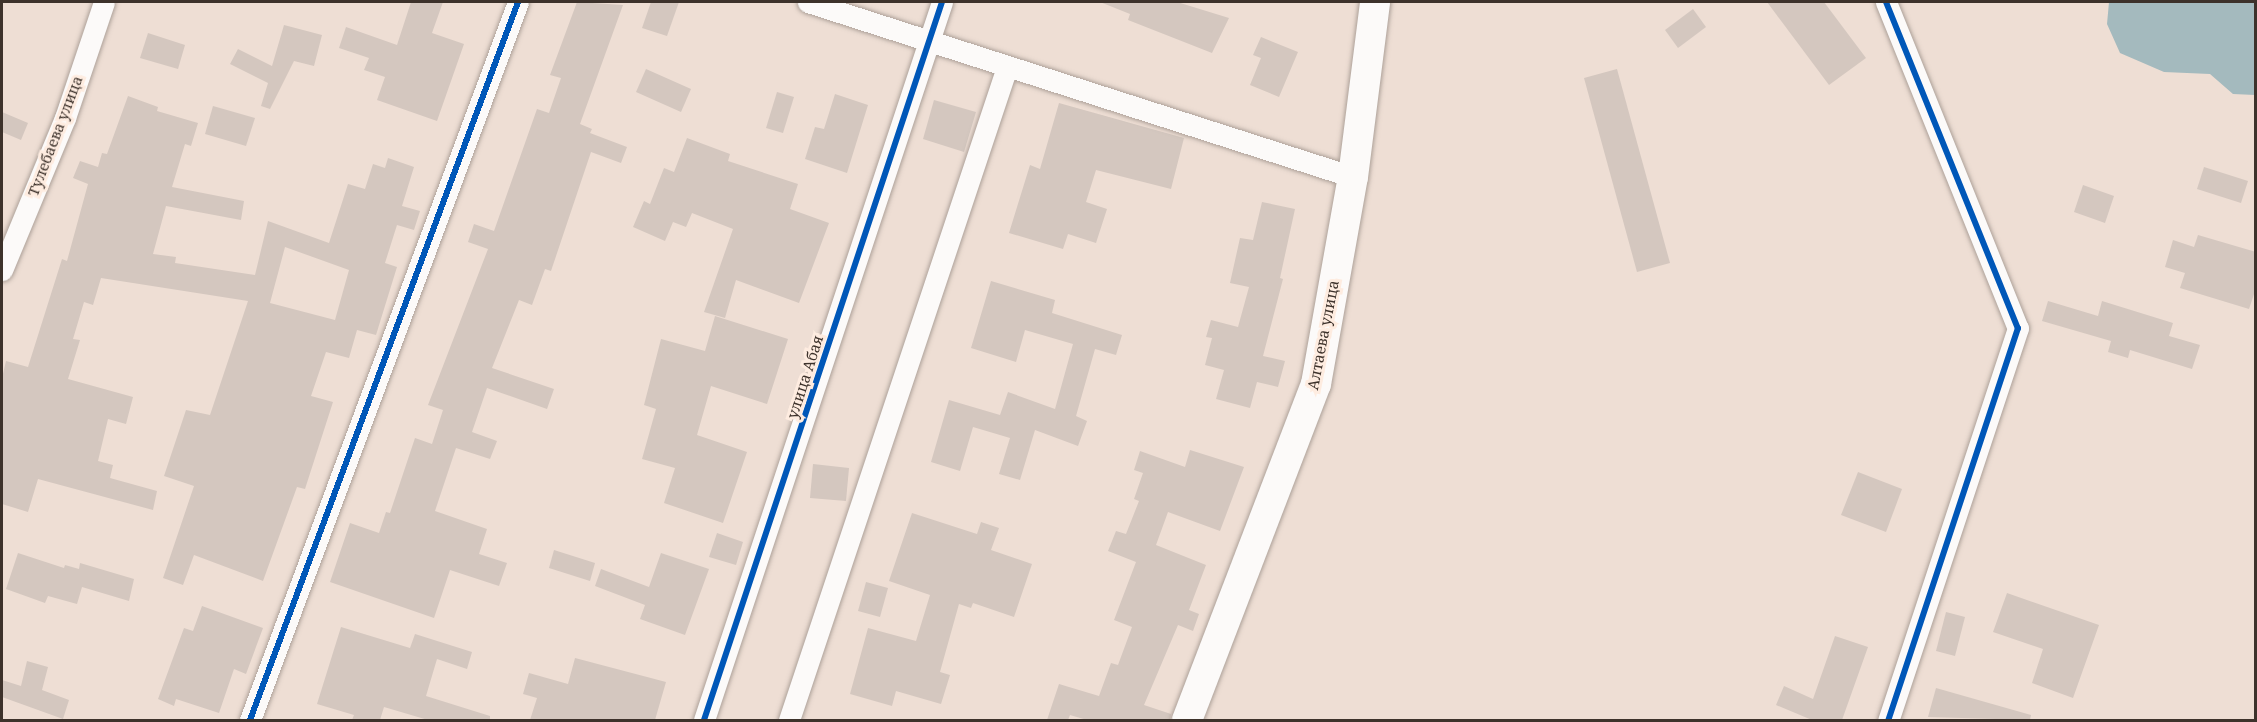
<!DOCTYPE html>
<html>
<head>
<meta charset="utf-8">
<style>
  body { margin:0 }
  #map { position:relative; width:2257px; height:722px; overflow:hidden; background:#eeded4; font-family:"Noto Serif",serif }
  div>[style] { position:absolute }
  [style*='--x'] { left:calc(var(--x)*1px); top:calc(var(--y)*1px); width:calc(var(--w)*1px); rotate:calc(var(--a)*1deg) }
  .water>* { inset:0; background:#a4babe }
  .building>* { inset:0; background:#d4c7bf }
  .roads { filter:drop-shadow(0 0 2px #ada199) drop-shadow(0 0 2px #ada199) }
  .street>* { height:21px; margin:-10.5px; padding:0 10.5px; transform-origin:10.5px; border-radius:10.5px; background:#fcfaf9 }
  .secondary>* { height:30px; margin:-15px; padding:0 15px; transform-origin:15px; border-radius:15px; background:#fcfaf9 }
  .cycleway>* { height:6px; margin:-3px; padding:0 3px; transform-origin:3px; border-radius:3px; background:#0057b8 }
  span { translate:-50% -50%; white-space:nowrap; text-align:center; line-height:1.15; -webkit-text-stroke:6px #feece0; paint-order:stroke }
  .street-label { font-size:15px; color:#3d322b }
  .frame { position:absolute; inset:0; border:3px solid #3d322b; pointer-events:none }
</style>
</head>
<body>
<div id="map">
  <div class="water">
    <div style="clip-path:polygon(2109px 2px,2255px 2px,2255px 95px,2233px 94px,2210px 74px,2164px 72px,2120px 53px,2107px 24px)"></div>
  </div>
  <div class="building">
    <div style="clip-path:polygon(411px 2px,443px 2px,432px 33px,464px 44px,437px 121px,377px 100px,385px 77px,364px 70px,369px 58px,339px 48px,346px 27px,397px 45px)"></div>
    <div style="clip-path:polygon(577px 2px,623px 5px,580px 124px,592px 129px,590px 133px,627px 147px,621px 163px,591px 152px,551px 271px,545px 269px,532px 305px,519px 300px,492px 368px,554px 389px,547px 409px,487px 388px,472px 432px,497px 441px,490px 459px,456px 448px,435px 511px,487px 529px,479px 554px,507px 563px,499px 586px,450px 570px,434px 618px,330px 582px,350px 523px,379px 533px,386px 512px,390px 513px,415px 438px,432px 444px,443px 410px,428px 405px,488px 249px,468px 242px,474px 224px,494px 231px,537px 109px,549px 113px,561px 78px,550px 75px)"></div>
    <div style="clip-path:polygon(651px 2px,679px 2px,667px 36px,642px 28px)"></div>
    <div style="clip-path:polygon(1100px 2px,1177px 2px,1229px 18px,1212px 53px,1128px 20px,1130px 14px)"></div>
    <div style="clip-path:polygon(1767px 2px,1824px 2px,1866px 58px,1829px 85px)"></div>
    <div style="clip-path:polygon(1693px 9px,1706px 27px,1678px 48px,1665px 30px)"></div>
    <div style="clip-path:polygon(284px 25px,322px 35px,314px 66px,294px 61px,270px 109px,261px 106px,268px 83px,230px 64px,238px 49px,272px 66px)"></div>
    <div style="clip-path:polygon(148px 33px,185px 45px,178px 69px,140px 58px)"></div>
    <div style="clip-path:polygon(1261px 37px,1298px 52px,1279px 97px,1250px 85px,1261px 58px,1253px 55px)"></div>
    <div style="clip-path:polygon(646px 69px,691px 89px,681px 112px,636px 92px)"></div>
    <div style="clip-path:polygon(1617px 69px,1670px 263px,1637px 272px,1584px 78px)"></div>
    <div style="clip-path:polygon(777px 92px,794px 97px,783px 133px,766px 128px)"></div>
    <div style="clip-path:polygon(835px 94px,868px 105px,847px 173px,805px 159px,815px 127px,824px 129px)"></div>
    <div style="clip-path:polygon(evenodd,128px 96px,158px 107px,157px 111px,198px 123px,191px 146px,185px 144px,172px 187px,244px 201px,241px 220px,166px 206px,153px 254px,176px 257px,175px 263px,255px 275px,268px 221px,329px 243px,348px 184px,365px 189px,373px 164px,385px 168px,388px 158px,414px 167px,402px 206px,420px 211px,414px 230px,397px 225px,385px 263px,397px 267px,376px 335px,357px 330px,349px 358px,326px 352px,311px 396px,333px 402px,305px 489px,297px 487px,263px 581px,194px 555px,183px 585px,163px 578px,194px 486px,164px 476px,186px 410px,210px 415px,248px 301px,101px 278px,93px 305px,84px 302px,73px 339px,80px 340px,68px 379px,133px 397px,126px 424px,108px 419px,98px 461px,113px 465px,110px 478px,157px 491px,153px 510px,38px 479px,28px 512px,2px 504px,2px 378px,6px 361px,28px 367px,62px 259px,67px 261px,88px 184px,73px 178px,80px 161px,98px 167px,102px 153px,107px 154px,128px 96px,285px 247px,349px 270px,335px 320px,270px 303px,285px 247px)"></div>
    <div style="clip-path:polygon(934px 100px,976px 112px,964px 152px,923px 139px)"></div>
    <div style="clip-path:polygon(1059px 103px,1184px 138px,1171px 189px,1096px 170px,1086px 202px,1107px 209px,1096px 243px,1068px 234px,1063px 249px,1009px 233px,1030px 165px,1040px 169px)"></div>
    <div style="clip-path:polygon(213px 106px,255px 118px,246px 146px,205px 134px)"></div>
    <div style="clip-path:polygon(2px 112px,28px 123px,21px 140px,2px 132px)"></div>
    <div style="clip-path:polygon(687px 138px,730px 154px,728px 161px,798px 184px,790px 209px,829px 223px,799px 303px,736px 280px,725px 318px,704px 312px,733px 229px,692px 213px,686px 227px,673px 222px,665px 241px,633px 227px,644px 201px,650px 204px,664px 168px,674px 172px)"></div>
    <div style="clip-path:polygon(2204px 167px,2248px 181px,2241px 203px,2197px 189px)"></div>
    <div style="clip-path:polygon(2083px 185px,2114px 196px,2105px 223px,2074px 212px)"></div>
    <div style="clip-path:polygon(1262px 202px,1295px 209px,1280px 278px,1283px 279px,1263px 356px,1285px 361px,1278px 387px,1257px 382px,1250px 408px,1216px 399px,1224px 370px,1205px 365px,1212px 338px,1206px 337px,1211px 320px,1238px 327px,1249px 287px,1230px 283px,1240px 238px,1253px 240px)"></div>
    <div style="clip-path:polygon(2198px 235px,2256px 252px,2256px 288px,2249px 309px,2180px 288px,2185px 273px,2165px 267px,2173px 240px,2194px 247px)"></div>
    <div style="clip-path:polygon(991px 281px,1055px 300px,1052px 313px,1122px 335px,1116px 355px,1095px 349px,1076px 416px,1087px 421px,1078px 446px,1035px 430px,1020px 480px,999px 474px,1010px 438px,973px 427px,960px 471px,931px 462px,949px 400px,1000px 415px,1008px 392px,1055px 409px,1073px 344px,1025px 330px,1016px 362px,971px 348px)"></div>
    <div style="clip-path:polygon(2048px 301px,2098px 316px,2102px 301px,2173px 323px,2169px 336px,2200px 345px,2192px 369px,2130px 350px,2128px 358px,2108px 352px,2111px 341px,2042px 321px)"></div>
    <div style="clip-path:polygon(715px 316px,788px 339px,767px 404px,711px 386px,697px 435px,747px 452px,723px 523px,664px 503px,675px 468px,642px 459px,656px 409px,644px 405px,661px 339px,705px 351px)"></div>
    <div style="clip-path:polygon(1190px 450px,1244px 467px,1220px 531px,1168px 512px,1156px 545px,1206px 565px,1189px 610px,1199px 614px,1193px 631px,1178px 625px,1144px 705px,1171px 714px,1170px 720px,1087px 720px,1070px 715px,1068px 720px,1047px 720px,1059px 684px,1099px 696px,1111px 663px,1118px 665px,1132px 627px,1114px 620px,1136px 562px,1108px 551px,1116px 531px,1126px 534px,1139px 501px,1134px 499px,1143px 473px,1134px 470px,1140px 451px,1185px 467px)"></div>
    <div style="clip-path:polygon(813px 464px,849px 468px,846px 501px,810px 498px)"></div>
    <div style="clip-path:polygon(1858px 472px,1902px 489px,1886px 532px,1841px 515px)"></div>
    <div style="clip-path:polygon(912px 513px,977px 534px,981px 522px,999px 528px,991px 550px,1032px 564px,1014px 617px,973px 603px,971px 608px,959px 604px,940px 672px,950px 675px,941px 704px,896px 691px,892px 706px,850px 694px,868px 628px,916px 641px,930px 595px,889px 581px)"></div>
    <div style="clip-path:polygon(717px 533px,743px 542px,736px 565px,709px 557px)"></div>
    <div style="clip-path:polygon(554px 550px,595px 563px,590px 581px,549px 568px)"></div>
    <div style="clip-path:polygon(18px 553px,64px 568px,65px 565px,79px 569px,80px 563px,134px 579px,129px 601px,82px 587px,77px 604px,48px 596px,45px 603px,6px 589px)"></div>
    <div style="clip-path:polygon(661px 553px,709px 569px,685px 635px,640px 619px,645px 605px,595px 586px,601px 569px,649px 587px)"></div>
    <div style="clip-path:polygon(866px 582px,888px 588px,880px 617px,858px 611px)"></div>
    <div style="clip-path:polygon(2007px 593px,2099px 625px,2073px 698px,2032px 683px,2043px 649px,1993px 632px)"></div>
    <div style="clip-path:polygon(202px 606px,263px 628px,246px 674px,234px 669px,219px 713px,176px 699px,174px 706px,158px 699px,184px 628px,193px 631px)"></div>
    <div style="clip-path:polygon(1946px 612px,1965px 617px,1955px 656px,1936px 651px)"></div>
    <div style="clip-path:polygon(341px 627px,410px 648px,415px 634px,472px 652px,467px 669px,437px 659px,426px 696px,490px 716px,490px 720px,428px 720px,384px 707px,380px 720px,352px 720px,354px 715px,317px 704px)"></div>
    <div style="clip-path:polygon(1835px 636px,1868px 647px,1842px 720px,1812px 720px,1776px 705px,1784px 686px,1813px 699px)"></div>
    <div style="clip-path:polygon(575px 658px,666px 682px,655px 720px,530px 720px,537px 698px,523px 694px,529px 673px,568px 684px)"></div>
    <div style="clip-path:polygon(27px 661px,48px 667px,42px 690px,69px 700px,63px 719px,2px 697px,2px 680px,21px 686px)"></div>
    <div style="clip-path:polygon(1936px 688px,2031px 715px,2030px 720px,1928px 717px)"></div>
  </div>
  <div class="roads">
    <div class="street">
      <div style="--x:808;--y:2;--w:572;--a:17.8"></div>
      <div style="--x:1886;--y:2;--w:352;--a:68"></div>
      <div style="--x:2018;--y:328;--w:413;--a:108.3"></div>
      <div style="--x:2;--y:270;--w:165;--a:-67.5"></div>
      <div style="--x:65;--y:118;--w:122;--a:-71.4"></div>
      <div style="--x:250;--y:720;--w:766;--a:-69.53"></div>
      <div style="--x:704;--y:720;--w:756;--a:-71.66"></div>
      <div style="--x:789;--y:720;--w:688;--a:-71.54"></div>
    </div>
    <div class="secondary">
      <div style="--x:1187;--y:720;--w:360;--a:-69"></div>
      <div style="--x:1316;--y:384;--w:210;--a:-79.9"></div>
      <div style="--x:1353;--y:177;--w:176;--a:-82.8"></div>
    </div>
  </div>
  <div class="cycleway">
    <div style="--x:1886;--y:2;--w:352;--a:68"></div>
    <div style="--x:2018;--y:328;--w:413;--a:108.3"></div>
    <div style="--x:250;--y:720;--w:766;--a:-69.53"></div>
    <div style="--x:704;--y:720;--w:756;--a:-71.66"></div>
  </div>
  <div class="street-label">
    <span style="left:55px;top:136px;rotate:-69deg">Тулебаева улица</span>
    <span style="left:1323px;top:335px;rotate:-79deg">Алтаева улица</span>
    <span style="left:805px;top:377px;rotate:-72deg">улица Абая</span>
  </div>
  <div class="frame"></div>
</div>
</body>
</html>
